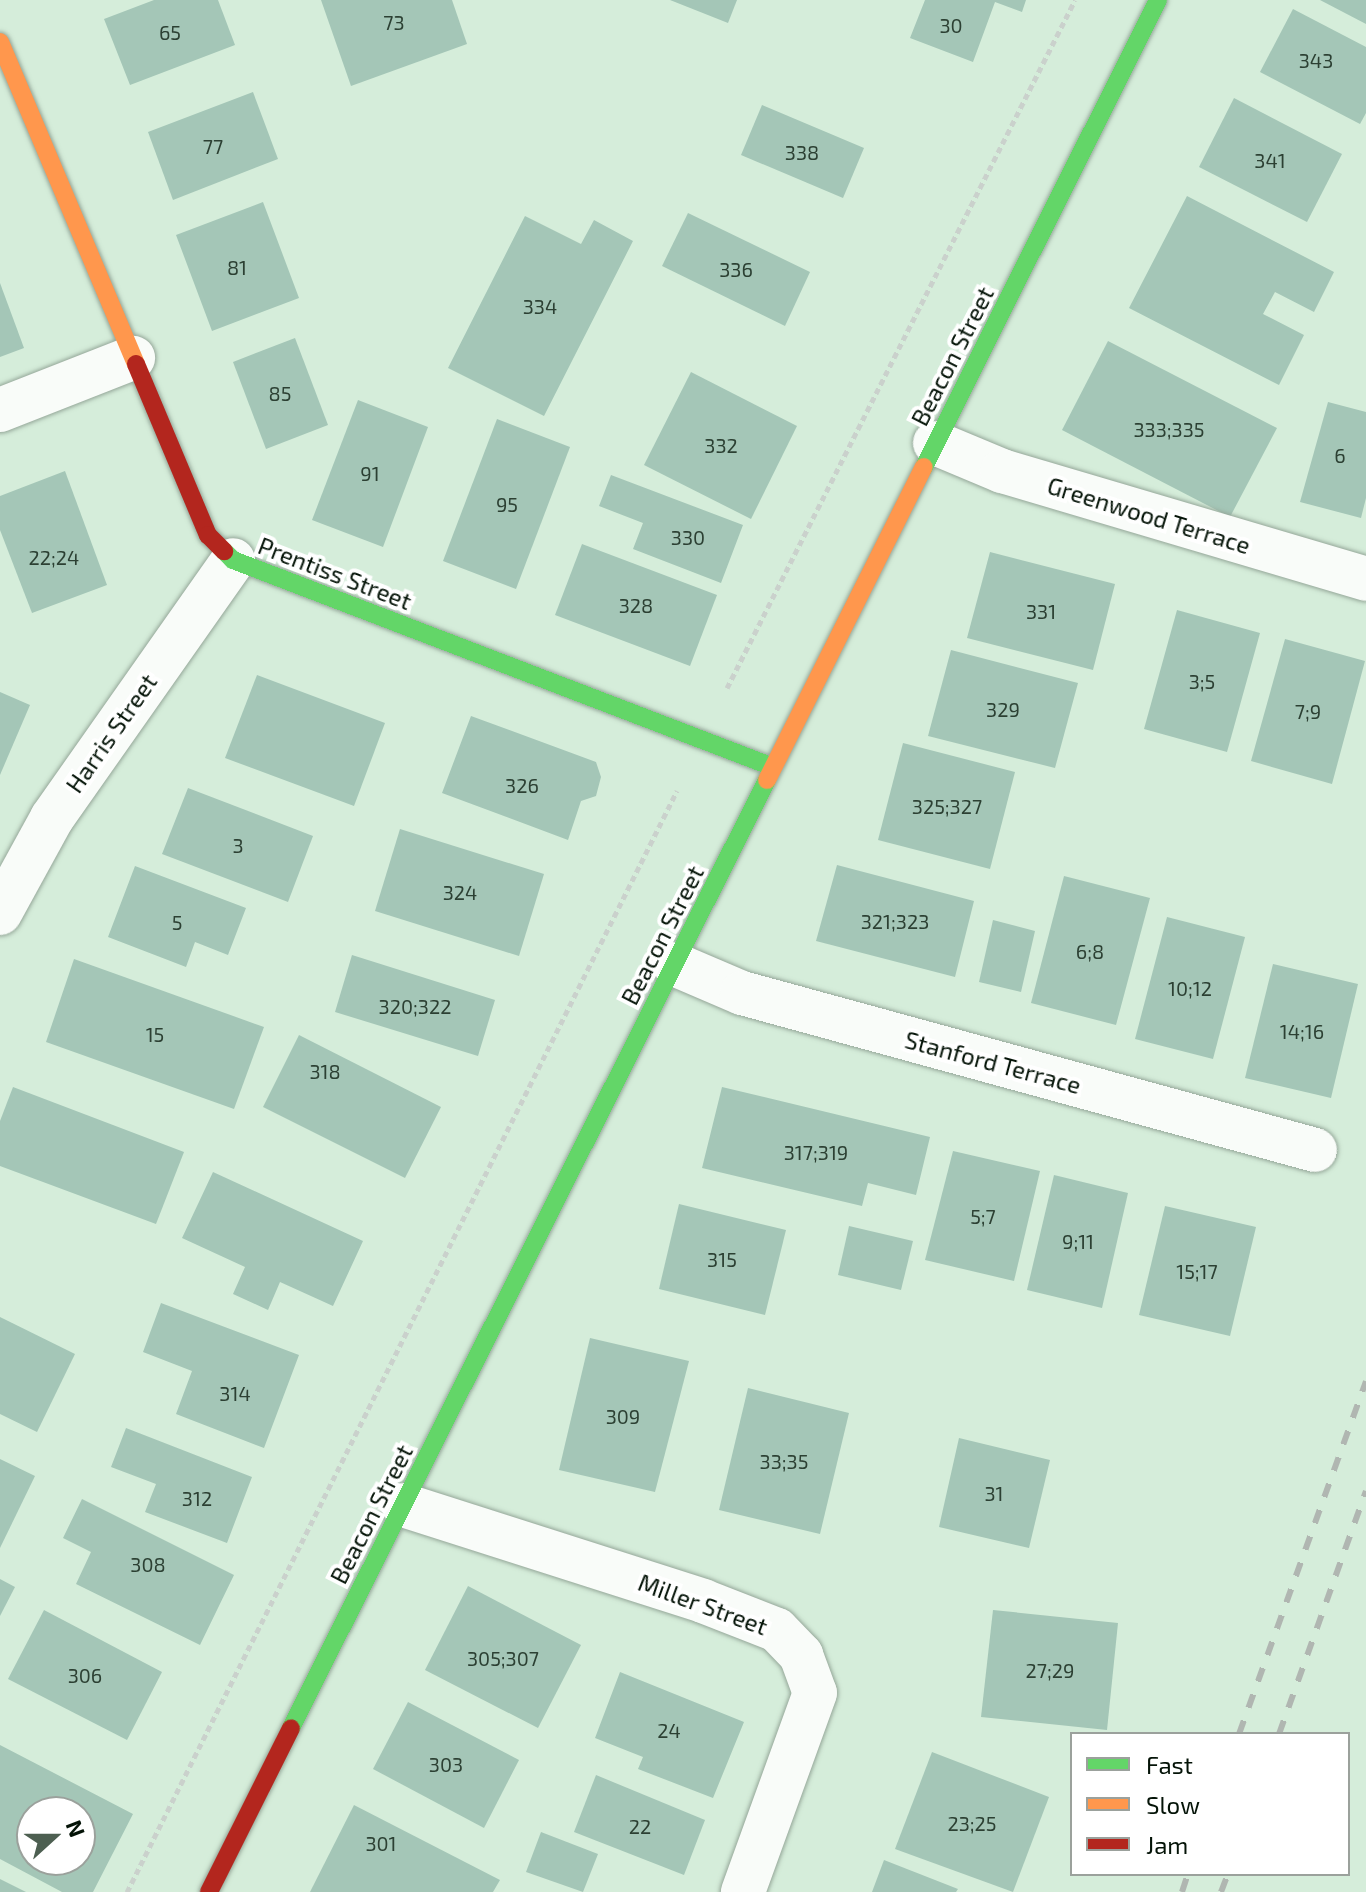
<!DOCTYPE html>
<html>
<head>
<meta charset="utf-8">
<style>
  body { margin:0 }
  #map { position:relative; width:1366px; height:1892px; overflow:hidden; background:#d5edda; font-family:"Exo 2",sans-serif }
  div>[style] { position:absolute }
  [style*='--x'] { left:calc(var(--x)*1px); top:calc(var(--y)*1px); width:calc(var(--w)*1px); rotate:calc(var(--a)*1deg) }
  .building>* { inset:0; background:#a4c6b7 }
  .path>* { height:5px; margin-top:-2.5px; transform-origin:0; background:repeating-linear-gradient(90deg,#cad1cc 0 6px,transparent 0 10px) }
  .roads { filter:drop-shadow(0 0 2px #95a799) drop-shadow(0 0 2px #95a799) }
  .street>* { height:44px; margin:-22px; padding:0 22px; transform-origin:22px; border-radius:22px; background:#f9fcf9 }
  .fast>* { height:18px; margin:-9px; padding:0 9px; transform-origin:9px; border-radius:9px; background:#63d668 }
  .slow>* { height:18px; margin:-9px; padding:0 9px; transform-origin:9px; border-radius:9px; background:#ff974d }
  .jam>* { height:18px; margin:-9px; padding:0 9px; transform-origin:9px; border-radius:9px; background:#b3261e }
  .rail>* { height:6px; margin-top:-3px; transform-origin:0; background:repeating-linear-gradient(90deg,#b0b6b1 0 14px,transparent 0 28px) }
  span { translate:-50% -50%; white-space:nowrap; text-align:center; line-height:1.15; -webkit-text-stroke:8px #fff; paint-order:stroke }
  .number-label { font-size:20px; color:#2c4033 }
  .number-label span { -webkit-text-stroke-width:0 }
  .street-label { font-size:24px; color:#041307 }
  .legend { position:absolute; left:1070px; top:1732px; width:280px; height:144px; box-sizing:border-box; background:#fff; border:2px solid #9ba19c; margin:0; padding:10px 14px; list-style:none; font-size:24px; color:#041307 }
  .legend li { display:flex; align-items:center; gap:16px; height:40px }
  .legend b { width:40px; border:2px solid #9ba19c }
  .north { position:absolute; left:16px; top:1796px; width:80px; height:80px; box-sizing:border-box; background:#fff; border:2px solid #9ba19c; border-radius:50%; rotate:69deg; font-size:22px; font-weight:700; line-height:32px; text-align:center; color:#041307 }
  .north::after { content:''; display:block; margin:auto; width:28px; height:36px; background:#4d5f51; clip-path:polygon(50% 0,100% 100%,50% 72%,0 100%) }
</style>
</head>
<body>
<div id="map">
  <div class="building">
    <div style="clip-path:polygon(154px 0,218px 0,235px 45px,130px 85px,104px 19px)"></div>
    <div style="clip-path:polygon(321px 0,452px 0,467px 44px,351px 86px)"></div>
    <div style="clip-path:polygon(670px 0,737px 0,728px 23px)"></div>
    <div style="clip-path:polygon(925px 0,1026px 0,1022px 12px,995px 2px,973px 62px,910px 38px)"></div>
    <div style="clip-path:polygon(1320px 0,1366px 0,1366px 24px)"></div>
    <div style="clip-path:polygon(1293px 9px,1366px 47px,1366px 113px,1360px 124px,1260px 72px)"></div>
    <div style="clip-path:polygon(253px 92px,278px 159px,173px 200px,148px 132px)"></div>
    <div style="clip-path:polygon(1234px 98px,1342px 154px,1307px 222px,1199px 167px)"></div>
    <div style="clip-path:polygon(762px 105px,864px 148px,843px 198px,741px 155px)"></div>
    <div style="clip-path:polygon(1187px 196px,1334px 272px,1314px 312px,1275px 292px,1263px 314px,1304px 335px,1279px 385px,1129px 308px)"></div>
    <div style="clip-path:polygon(263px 202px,299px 298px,212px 331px,176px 235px)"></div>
    <div style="clip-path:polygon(688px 213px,810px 272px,785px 326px,662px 266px)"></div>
    <div style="clip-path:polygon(525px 216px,581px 244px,594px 220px,633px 241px,544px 416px,448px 368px)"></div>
    <div style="clip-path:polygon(0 283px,24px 348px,0 357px)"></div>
    <div style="clip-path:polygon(295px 338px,328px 425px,266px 449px,233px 362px)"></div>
    <div style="clip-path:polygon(1108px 341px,1277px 428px,1230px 517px,1062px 430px)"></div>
    <div style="clip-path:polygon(691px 372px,797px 426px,751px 519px,644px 465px)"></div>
    <div style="clip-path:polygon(358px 400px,428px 427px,383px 547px,312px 520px)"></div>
    <div style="clip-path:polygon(1328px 402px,1366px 412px,1366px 498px,1361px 518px,1300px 502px)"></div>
    <div style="clip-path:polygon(497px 419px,570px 447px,516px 589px,443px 561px)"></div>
    <div style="clip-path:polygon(65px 471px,107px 585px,32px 613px,0 530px,0 496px)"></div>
    <div style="clip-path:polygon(611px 475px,743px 525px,721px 583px,633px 549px,643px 523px,599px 506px)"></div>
    <div style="clip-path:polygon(582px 544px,717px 595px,690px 666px,555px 615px)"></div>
    <div style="clip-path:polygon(990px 552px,1115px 584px,1093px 670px,967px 638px)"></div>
    <div style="clip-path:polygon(1177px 610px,1260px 633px,1227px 752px,1144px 729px)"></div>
    <div style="clip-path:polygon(1285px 639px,1365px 661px,1332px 784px,1251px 761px)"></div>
    <div style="clip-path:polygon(951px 650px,1078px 683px,1055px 768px,928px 736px)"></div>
    <div style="clip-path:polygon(257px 675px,385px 723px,354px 806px,225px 758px)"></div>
    <div style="clip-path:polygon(0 692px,30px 705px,0 775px)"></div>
    <div style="clip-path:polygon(471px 716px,596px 762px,601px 777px,596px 796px,581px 801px,568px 840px,442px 793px)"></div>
    <div style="clip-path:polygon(903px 743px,1015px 772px,990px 869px,878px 840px)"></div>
    <div style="clip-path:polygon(188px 788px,313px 836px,288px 902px,162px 854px)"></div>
    <div style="clip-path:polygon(400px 829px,544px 874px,519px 956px,375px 911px)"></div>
    <div style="clip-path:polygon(837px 865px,974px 901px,955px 977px,816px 941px)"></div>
    <div style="clip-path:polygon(135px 866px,246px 908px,228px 955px,195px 942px,186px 967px,108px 937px)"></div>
    <div style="clip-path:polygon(1064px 876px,1150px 898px,1116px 1025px,1031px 1003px)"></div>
    <div style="clip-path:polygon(1167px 917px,1245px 937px,1213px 1059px,1135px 1039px)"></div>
    <div style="clip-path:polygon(993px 920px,1035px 931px,1021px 992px,979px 982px)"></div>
    <div style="clip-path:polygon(352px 955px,495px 1000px,478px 1056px,335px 1012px)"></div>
    <div style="clip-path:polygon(74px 959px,264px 1027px,234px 1109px,46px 1042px)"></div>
    <div style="clip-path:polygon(1273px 964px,1358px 984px,1331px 1098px,1245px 1078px)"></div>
    <div style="clip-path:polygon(299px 1035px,441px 1107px,405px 1178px,263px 1107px)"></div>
    <div style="clip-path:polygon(13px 1087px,184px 1152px,156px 1224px,0 1166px,0 1121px)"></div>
    <div style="clip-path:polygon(722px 1087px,930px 1137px,916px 1195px,868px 1183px,862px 1206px,702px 1168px)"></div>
    <div style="clip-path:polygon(953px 1151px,1040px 1171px,1014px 1281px,925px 1260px)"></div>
    <div style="clip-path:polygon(213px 1172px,363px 1241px,333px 1306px,280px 1282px,268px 1310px,233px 1294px,245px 1267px,182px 1238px)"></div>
    <div style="clip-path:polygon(1054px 1175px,1128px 1193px,1102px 1308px,1027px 1290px)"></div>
    <div style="clip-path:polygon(679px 1204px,786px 1230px,765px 1315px,659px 1289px)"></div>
    <div style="clip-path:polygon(1165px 1206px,1256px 1227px,1230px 1336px,1139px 1315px)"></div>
    <div style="clip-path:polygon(849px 1226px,913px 1241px,901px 1290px,838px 1275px)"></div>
    <div style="clip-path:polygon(161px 1303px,299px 1355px,264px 1448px,176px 1414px,192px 1371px,143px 1352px)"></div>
    <div style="clip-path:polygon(0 1317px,75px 1354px,37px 1432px,0 1414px)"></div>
    <div style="clip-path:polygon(590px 1338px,689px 1361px,655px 1492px,559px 1470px)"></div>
    <div style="clip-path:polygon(748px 1388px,849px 1413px,820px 1534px,719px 1510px)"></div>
    <div style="clip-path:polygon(126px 1428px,252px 1477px,227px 1543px,145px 1512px,156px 1484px,111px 1467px)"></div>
    <div style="clip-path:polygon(959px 1438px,1050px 1460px,1029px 1548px,939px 1527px)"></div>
    <div style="clip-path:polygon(0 1459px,35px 1476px,0 1548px)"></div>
    <div style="clip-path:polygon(82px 1499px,234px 1575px,200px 1645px,76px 1584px,91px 1552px,63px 1538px)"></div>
    <div style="clip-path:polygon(0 1579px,15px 1587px,0 1616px)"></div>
    <div style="clip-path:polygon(468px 1586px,581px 1645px,538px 1728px,425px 1670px)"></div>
    <div style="clip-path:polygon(44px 1610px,162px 1672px,127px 1740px,8px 1679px)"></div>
    <div style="clip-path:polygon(993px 1610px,1118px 1623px,1107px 1730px,981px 1717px)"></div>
    <div style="clip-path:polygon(620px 1672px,744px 1722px,713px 1798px,638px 1769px,643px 1757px,595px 1738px)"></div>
    <div style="clip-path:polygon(408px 1702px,519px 1760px,484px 1828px,373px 1769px)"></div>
    <div style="clip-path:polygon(evenodd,0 1745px,133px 1814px,93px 1892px,62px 1892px,0 1859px,0 1745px,32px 1812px,80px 1812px,80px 1860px,32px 1860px,32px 1812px)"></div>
    <div style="clip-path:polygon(932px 1752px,1049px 1797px,1013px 1892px,895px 1849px)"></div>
    <div style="clip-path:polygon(596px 1775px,705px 1820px,684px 1875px,574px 1832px)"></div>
    <div style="clip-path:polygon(354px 1805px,500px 1880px,493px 1892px,310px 1892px)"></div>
    <div style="clip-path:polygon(541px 1832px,598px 1854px,583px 1892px,526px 1872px)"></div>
    <div style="clip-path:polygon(884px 1860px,958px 1889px,956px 1892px,872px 1892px)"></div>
    <div style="clip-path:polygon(0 1879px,26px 1892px,0 1892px)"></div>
  </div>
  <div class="path">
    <div style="--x:727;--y:688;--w:771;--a:-63.17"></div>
    <div style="--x:127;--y:1892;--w:1231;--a:-63.46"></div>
  </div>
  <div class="roads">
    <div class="street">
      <div style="--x:0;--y:410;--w:143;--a:-21.4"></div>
      <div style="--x:935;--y:443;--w:73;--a:22.7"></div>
      <div style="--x:1002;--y:471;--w:380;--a:16.5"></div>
      <div style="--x:0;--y:913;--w:108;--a:-61.3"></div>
      <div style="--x:52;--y:818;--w:315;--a:-54.9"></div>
      <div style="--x:674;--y:964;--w:74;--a:23.1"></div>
      <div style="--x:742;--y:993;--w:594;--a:15.32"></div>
      <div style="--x:403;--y:1505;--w:315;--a:17.7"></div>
      <div style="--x:703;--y:1601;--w:79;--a:21.4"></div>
      <div style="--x:777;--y:1630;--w:35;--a:46"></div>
      <div style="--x:801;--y:1655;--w:40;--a:69.8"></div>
      <div style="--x:815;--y:1693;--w:212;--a:109.9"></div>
    </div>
    <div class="fast">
      <div style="--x:924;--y:467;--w:522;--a:-63.39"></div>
      <div style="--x:224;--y:551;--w:13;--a:45"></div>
      <div style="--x:233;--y:560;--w:578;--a:20.97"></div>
      <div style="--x:291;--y:1728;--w:1061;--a:-63.34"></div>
    </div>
    <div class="slow">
      <div style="--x:0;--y:42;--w:350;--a:67.1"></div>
      <div style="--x:767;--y:780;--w:350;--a:-63.4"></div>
    </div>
    <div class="jam">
      <div style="--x:136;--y:364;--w:186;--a:67.2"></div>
      <div style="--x:208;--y:535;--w:23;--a:45"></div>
      <div style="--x:209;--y:1892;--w:183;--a:-63.4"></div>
    </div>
  </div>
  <div class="rail">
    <div style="--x:1239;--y:1734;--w:375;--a:-70.2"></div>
    <div style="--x:1279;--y:1734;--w:258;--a:-70.3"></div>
    <div style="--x:1182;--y:1892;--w:19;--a:-72"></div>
    <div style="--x:1221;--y:1892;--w:19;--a:-69"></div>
  </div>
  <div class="number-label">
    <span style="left:394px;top:22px">73</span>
    <span style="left:951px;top:25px">30</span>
    <span style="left:170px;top:32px">65</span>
    <span style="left:1316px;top:60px">343</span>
    <span style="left:213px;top:146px">77</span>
    <span style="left:802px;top:152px">338</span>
    <span style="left:1270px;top:160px">341</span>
    <span style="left:237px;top:267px">81</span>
    <span style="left:736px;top:269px">336</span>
    <span style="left:540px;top:306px">334</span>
    <span style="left:280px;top:393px">85</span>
    <span style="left:1169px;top:429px">333;335</span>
    <span style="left:721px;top:445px">332</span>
    <span style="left:1340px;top:455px">6</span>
    <span style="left:370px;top:473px">91</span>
    <span style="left:507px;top:504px">95</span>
    <span style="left:688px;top:537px">330</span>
    <span style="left:54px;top:557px">22;24</span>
    <span style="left:636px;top:605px">328</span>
    <span style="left:1041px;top:611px">331</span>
    <span style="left:1202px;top:681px">3;5</span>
    <span style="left:1003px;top:709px">329</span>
    <span style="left:1308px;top:711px">7;9</span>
    <span style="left:522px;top:785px">326</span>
    <span style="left:947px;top:806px">325;327</span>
    <span style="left:238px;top:845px">3</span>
    <span style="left:460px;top:892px">324</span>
    <span style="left:895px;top:921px">321;323</span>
    <span style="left:177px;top:922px">5</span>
    <span style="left:1090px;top:951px">6;8</span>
    <span style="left:1190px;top:988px">10;12</span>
    <span style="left:415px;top:1006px">320;322</span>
    <span style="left:1302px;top:1031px">14;16</span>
    <span style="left:155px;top:1034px">15</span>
    <span style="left:325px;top:1071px">318</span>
    <span style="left:816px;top:1152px">317;319</span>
    <span style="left:983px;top:1216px">5;7</span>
    <span style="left:1078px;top:1241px">9;11</span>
    <span style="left:722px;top:1259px">315</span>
    <span style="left:1197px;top:1271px">15;17</span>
    <span style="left:235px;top:1393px">314</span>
    <span style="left:623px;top:1416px">309</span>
    <span style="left:784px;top:1461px">33;35</span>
    <span style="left:994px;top:1493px">31</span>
    <span style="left:197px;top:1498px">312</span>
    <span style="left:148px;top:1564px">308</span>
    <span style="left:503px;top:1658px">305;307</span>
    <span style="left:1050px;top:1670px">27;29</span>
    <span style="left:85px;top:1675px">306</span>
    <span style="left:669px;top:1730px">24</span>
    <span style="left:446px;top:1764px">303</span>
    <span style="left:972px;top:1823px">23;25</span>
    <span style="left:640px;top:1826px">22</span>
    <span style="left:381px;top:1843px">301</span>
  </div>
  <div class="street-label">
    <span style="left:952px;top:356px;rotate:-63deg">Beacon Street</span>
    <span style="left:1149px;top:515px;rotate:17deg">Greenwood Terrace</span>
    <span style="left:335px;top:573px;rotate:21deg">Prentiss Street</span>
    <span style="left:111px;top:733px;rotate:-55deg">Harris Street</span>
    <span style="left:662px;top:935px;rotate:-63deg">Beacon Street</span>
    <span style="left:993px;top:1062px;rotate:15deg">Stanford Terrace</span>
    <span style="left:371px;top:1514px;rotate:-63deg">Beacon Street</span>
    <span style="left:703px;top:1604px;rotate:20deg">Miller Street</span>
  </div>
  <ul class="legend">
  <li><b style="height:10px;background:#63d668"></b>Fast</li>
  <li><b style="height:10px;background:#ff974d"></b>Slow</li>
  <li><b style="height:10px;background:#b3261e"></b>Jam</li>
  </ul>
  <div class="north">N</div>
</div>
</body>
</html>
